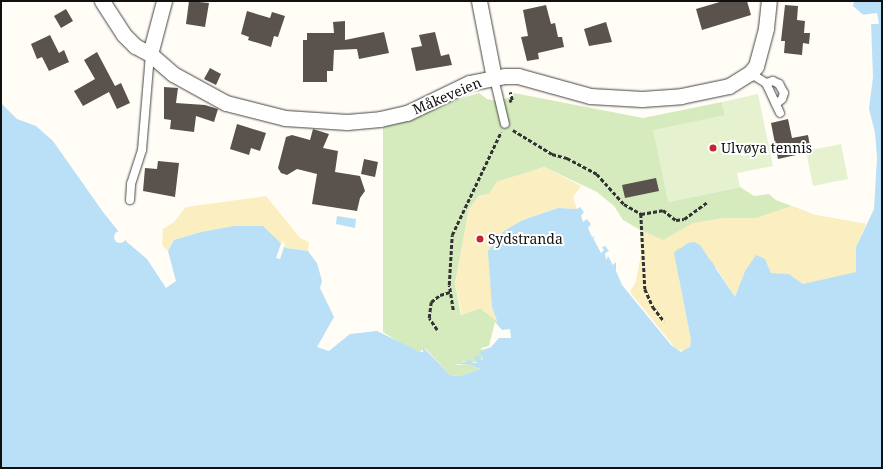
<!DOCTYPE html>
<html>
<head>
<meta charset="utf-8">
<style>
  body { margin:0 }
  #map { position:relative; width:883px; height:469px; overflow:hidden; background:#fffdf5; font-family:"Noto Serif",serif }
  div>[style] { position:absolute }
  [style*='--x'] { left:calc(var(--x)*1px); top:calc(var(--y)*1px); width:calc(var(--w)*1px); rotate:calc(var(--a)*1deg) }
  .green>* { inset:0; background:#d5ebbd }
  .sand>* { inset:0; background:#fbeec1 }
  .pitch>* { inset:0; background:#e6f2cf }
  .water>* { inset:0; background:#b9e0f7 }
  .pier>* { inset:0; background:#fffdf5 }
  .round { border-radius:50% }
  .building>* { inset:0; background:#5a524d }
  .path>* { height:2.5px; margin-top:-1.25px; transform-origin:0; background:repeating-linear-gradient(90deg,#333 0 4px,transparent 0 6px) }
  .roads { filter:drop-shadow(0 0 1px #444) drop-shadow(0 0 1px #444) }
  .service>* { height:8px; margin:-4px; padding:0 4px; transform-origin:4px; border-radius:4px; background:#fff }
  .minor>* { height:15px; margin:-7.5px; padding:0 7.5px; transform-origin:7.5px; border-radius:7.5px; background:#fff }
  .dots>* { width:11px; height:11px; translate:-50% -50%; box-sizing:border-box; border:2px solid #fff; border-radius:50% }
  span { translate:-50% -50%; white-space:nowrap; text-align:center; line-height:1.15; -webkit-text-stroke:4px #fff; paint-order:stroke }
  .street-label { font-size:14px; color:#111 }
  .poi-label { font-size:14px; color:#111 }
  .left { translate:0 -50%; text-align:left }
  .frame { position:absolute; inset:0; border:2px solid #111; pointer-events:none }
</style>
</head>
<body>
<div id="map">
  <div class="green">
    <div style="clip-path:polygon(479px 93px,487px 99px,496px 101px,512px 97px,514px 93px,643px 118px,722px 102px,725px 115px,668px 202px,740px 187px,754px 196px,769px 194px,776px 200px,815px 215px,866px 224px,630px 292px,636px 282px,641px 256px,640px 230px,623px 220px,614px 206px,597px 192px,544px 167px,497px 182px,489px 194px,479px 196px,469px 209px,455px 284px,461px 315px,480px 308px,497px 321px,491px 347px,481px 353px,484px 358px,479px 359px,479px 363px,464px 361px,456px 365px,468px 364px,480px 369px,460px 376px,450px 375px,425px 348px,420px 352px,403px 345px,383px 332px,383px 123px)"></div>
  </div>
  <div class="sand">
    <div style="clip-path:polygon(544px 167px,581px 186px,573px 197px,577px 209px,558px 208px,523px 220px,492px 307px,497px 321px,480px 308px,462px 315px,455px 284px,469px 209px,479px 196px,489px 194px,497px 182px)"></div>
    <div style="clip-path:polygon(266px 196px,300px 238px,309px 242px,308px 251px,286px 248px,263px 226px,234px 226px,201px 232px,174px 240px,168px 251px,162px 245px,163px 229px,174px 222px,186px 207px)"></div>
    <div style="clip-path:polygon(791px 206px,815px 215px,866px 224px,856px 247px,856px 273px,803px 284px,789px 274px,771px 273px,765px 259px,745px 271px,735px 297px,712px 261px,678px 248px,674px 253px,691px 340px,690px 347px,684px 351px,676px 349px,630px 292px,636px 282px,641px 256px,641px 230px,663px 240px,693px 223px,723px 218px,756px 218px)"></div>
  </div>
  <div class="pitch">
    <div style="clip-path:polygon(758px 94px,773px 166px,737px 173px,740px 187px,668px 202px,653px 130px,725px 115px,722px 102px)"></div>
    <div style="clip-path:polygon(841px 144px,848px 179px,813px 186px,806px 151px)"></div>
  </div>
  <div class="water">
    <div style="clip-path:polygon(854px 1px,882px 1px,882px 468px,1px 468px,1px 103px,17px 119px,36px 126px,53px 141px,103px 212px,127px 242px,147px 259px,166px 288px,176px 281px,168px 251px,174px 240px,201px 232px,234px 226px,263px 226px,286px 248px,308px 251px,317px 263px,322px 281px,320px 288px,334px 317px,317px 347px,329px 351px,350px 334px,377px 331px,420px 352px,423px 352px,423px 347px,450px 375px,460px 376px,480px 369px,468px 364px,456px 364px,471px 360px,473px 363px,478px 363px,474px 357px,478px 355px,482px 360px,483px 357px,479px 352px,491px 347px,497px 321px,492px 307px,488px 251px,504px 231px,523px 220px,558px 208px,577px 209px,580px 207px,584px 212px,581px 216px,583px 222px,587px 219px,591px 224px,588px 228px,592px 237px,595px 236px,593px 238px,601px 253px,604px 250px,602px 247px,605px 246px,609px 251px,605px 253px,606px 260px,608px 256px,613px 265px,616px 262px,616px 271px,622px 285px,671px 345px,681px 352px,690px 347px,691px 340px,674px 253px,688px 243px,694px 242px,700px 245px,735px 297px,745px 271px,756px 255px,765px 259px,771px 273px,789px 274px,803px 284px,856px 272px,856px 247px,874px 209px,877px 157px,875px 133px,869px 109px,873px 77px,871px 22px,853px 6px)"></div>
    <div style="clip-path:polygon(337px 216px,356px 219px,355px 228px,336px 224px)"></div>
  </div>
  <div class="pier">
    <div style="clip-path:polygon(877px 13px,879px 24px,869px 24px,861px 15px)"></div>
    <div class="round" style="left:114px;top:231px;width:12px;height:12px"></div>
    <div style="clip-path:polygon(282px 241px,285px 244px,280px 259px,276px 258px)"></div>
    <div style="clip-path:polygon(495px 322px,502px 330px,510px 329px,511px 338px,499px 338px,491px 347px,482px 350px,481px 348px,489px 346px)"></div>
  </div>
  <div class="building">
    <div style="clip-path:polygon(189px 1px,209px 3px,205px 27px,186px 24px)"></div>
    <div style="clip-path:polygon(723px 1px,747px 1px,751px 15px,702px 30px,696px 9px)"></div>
    <div style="clip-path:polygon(546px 5px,551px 24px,555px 23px,558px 37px,562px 37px,564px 47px,538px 53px,539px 59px,527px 61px,521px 37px,528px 36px,523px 10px)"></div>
    <div style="clip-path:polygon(785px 5px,798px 6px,797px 20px,805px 21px,804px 33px,810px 33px,809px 44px,803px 43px,802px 55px,784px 53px,785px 41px,781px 41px)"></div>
    <div style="clip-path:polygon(66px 9px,73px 21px,61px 28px,54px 16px)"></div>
    <div style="clip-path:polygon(247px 11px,270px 18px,272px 12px,285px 16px,278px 37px,274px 36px,271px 47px,248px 40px,249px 37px,241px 34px)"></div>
    <div style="clip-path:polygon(345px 21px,345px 40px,384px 32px,389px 53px,359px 59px,357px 49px,334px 50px,333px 71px,327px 71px,327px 82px,303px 82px,303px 40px,307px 40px,307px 33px,334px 33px,333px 22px)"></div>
    <div style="clip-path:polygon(606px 22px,612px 42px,589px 46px,584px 29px)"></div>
    <div style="clip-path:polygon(435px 32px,441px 56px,449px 54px,452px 65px,416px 71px,411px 48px,422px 46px,419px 35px)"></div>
    <div style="clip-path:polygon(50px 35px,59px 53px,64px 50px,69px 62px,49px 71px,42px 57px,37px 59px,31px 44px)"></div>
    <div style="clip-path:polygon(97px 52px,115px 86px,121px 83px,130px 103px,117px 109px,109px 92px,83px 106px,74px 91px,95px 79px,84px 60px)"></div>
    <div style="clip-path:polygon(210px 68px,221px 74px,216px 85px,204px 79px)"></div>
    <div style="clip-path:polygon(164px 87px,178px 88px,176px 103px,205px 105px,218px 109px,214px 122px,196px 116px,194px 132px,170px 129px,171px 120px,164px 119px)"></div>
    <div style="clip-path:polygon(788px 119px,792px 138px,808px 135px,810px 146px,794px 149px,796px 155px,778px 159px,771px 123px)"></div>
    <div style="clip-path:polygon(237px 124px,266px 133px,260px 151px,251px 148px,249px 155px,230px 149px)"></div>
    <div style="clip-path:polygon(313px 129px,329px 134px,323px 148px,338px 151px,335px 172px,360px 176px,365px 191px,360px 198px,357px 211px,312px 204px,317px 174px,297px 169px,287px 175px,281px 173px,278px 168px,286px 137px,292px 135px,310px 140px)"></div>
    <div style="clip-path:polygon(364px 159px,378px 162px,375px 177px,361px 174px)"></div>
    <div style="clip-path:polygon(158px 161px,179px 163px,175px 197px,143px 191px,145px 168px,157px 169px)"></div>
    <div style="clip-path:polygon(656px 178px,659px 191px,625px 198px,622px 185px)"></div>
  </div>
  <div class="path">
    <div style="--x:509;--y:101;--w:3;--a:-18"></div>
    <div style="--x:512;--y:100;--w:8;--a:-104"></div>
    <div style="--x:513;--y:130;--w:46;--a:31.6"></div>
    <div style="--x:552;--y:154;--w:16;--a:15"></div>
    <div style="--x:567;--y:158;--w:34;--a:28"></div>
    <div style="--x:597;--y:174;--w:40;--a:48"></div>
    <div style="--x:624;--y:204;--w:20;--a:30"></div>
    <div style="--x:641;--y:214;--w:22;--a:-10"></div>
    <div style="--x:663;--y:210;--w:16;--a:38"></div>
    <div style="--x:676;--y:220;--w:8;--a:-7"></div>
    <div style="--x:684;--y:219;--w:29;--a:-36"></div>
    <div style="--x:641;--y:214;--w:75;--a:86.9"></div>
    <div style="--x:645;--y:289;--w:20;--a:66"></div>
    <div style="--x:653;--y:307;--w:18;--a:52"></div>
    <div style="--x:453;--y:310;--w:25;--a:-99"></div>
    <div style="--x:449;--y:285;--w:50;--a:-86.6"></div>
    <div style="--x:452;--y:235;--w:114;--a:-64.6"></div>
    <div style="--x:437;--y:330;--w:14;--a:-124"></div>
    <div style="--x:429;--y:318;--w:16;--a:-83"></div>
    <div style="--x:431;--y:302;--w:11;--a:-38"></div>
    <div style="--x:440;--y:295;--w:10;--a:-17"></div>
  </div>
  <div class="roads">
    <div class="service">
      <div style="--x:750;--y:73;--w:19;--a:32"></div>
      <div style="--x:766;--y:83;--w:33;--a:65"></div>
      <div style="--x:494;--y:78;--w:47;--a:76.6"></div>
      <div style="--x:766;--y:83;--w:7;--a:-16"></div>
      <div style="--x:773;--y:81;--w:7;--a:27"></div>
      <div style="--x:779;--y:84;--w:10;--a:61"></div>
      <div style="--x:784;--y:93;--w:6;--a:108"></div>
      <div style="--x:782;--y:99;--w:8;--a:140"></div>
      <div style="--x:130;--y:200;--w:16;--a:-86"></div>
      <div style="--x:131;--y:184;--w:36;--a:-72"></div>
      <div style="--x:142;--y:150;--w:96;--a:-85.2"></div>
    </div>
    <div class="minor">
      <div style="--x:102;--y:1;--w:40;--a:57.1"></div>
      <div style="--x:124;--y:35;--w:16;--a:45"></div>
      <div style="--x:135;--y:46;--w:17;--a:28"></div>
      <div style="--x:150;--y:54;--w:30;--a:41"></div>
      <div style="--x:173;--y:74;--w:60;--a:28.7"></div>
      <div style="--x:226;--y:103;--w:61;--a:14.3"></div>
      <div style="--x:285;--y:118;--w:62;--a:3.7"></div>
      <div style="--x:347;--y:122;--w:33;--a:-5"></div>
      <div style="--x:380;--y:119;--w:28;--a:-13"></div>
      <div style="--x:407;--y:113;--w:69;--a:-25.8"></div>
      <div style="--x:469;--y:83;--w:37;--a:-11"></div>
      <div style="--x:505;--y:76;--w:13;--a:0"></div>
      <div style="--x:518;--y:76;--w:75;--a:15.5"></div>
      <div style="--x:590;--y:96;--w:52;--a:3.3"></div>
      <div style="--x:642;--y:99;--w:39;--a:-4"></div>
      <div style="--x:681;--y:96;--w:49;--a:-11.8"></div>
      <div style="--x:729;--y:86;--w:25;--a:-32"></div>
      <div style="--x:750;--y:73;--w:9;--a:-49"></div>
      <div style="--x:756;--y:66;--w:39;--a:-75"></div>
      <div style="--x:766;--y:28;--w:27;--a:-84"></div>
      <div style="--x:479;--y:1;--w:78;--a:79"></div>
      <div style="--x:150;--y:54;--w:55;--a:-75.2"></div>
    </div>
  </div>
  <div class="dots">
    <div style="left:713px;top:148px;background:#c4262e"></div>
    <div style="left:480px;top:239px;background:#c4262e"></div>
  </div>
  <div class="street-label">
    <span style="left:447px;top:96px;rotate:-23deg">Måkeveien</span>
  </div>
  <div class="poi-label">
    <span class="left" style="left:721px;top:148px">Ulvøya tennis</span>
    <span class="left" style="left:488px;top:239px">Sydstranda</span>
  </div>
  <div class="frame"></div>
</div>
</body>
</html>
